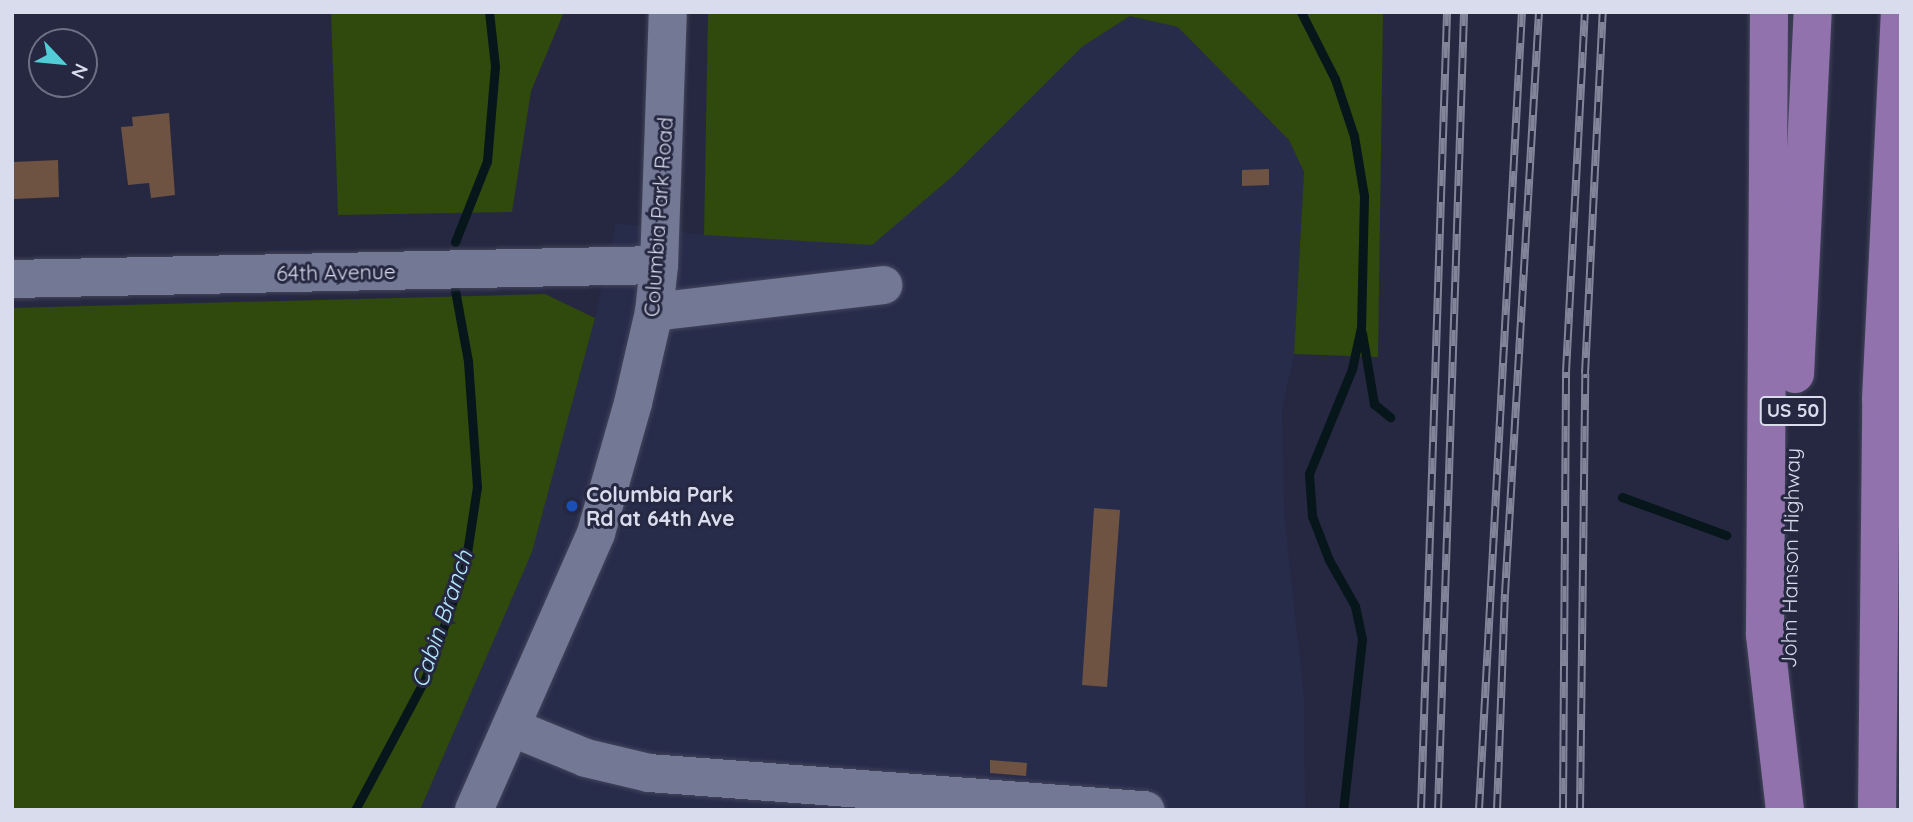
<!DOCTYPE html>
<html>
<head>
<meta charset="utf-8">
<style>
  body { margin:0 }
  #map { position:relative; width:1913px; height:822px; overflow:hidden; background:#252840; font-family:Quicksand,sans-serif }
  div>[style] { position:absolute }
  [style*='--x'] { left:calc(var(--x)*1px); top:calc(var(--y)*1px); width:calc(var(--w)*1px); rotate:calc(var(--a)*1deg) }
  .built>* { inset:0; background:#282c4b }
  .green>* { inset:0; background:#30490c }
  .stream>* { height:9px; margin:-4.5px; padding:0 4.5px; transform-origin:4.5px; border-radius:4.5px; background:#06161b }
  .building>* { inset:0; background:#6e5242 }
  .roads { filter:drop-shadow(0 0 2px #43455a) drop-shadow(0 0 2px #43455a) }
  .minor>* { height:38px; margin:-19px; padding:0 19px; transform-origin:19px; border-radius:19px; background:#737895 }
  .highway>* { height:38px; margin:-19px; padding:0 19px; transform-origin:19px; border-radius:19px; background:#9172ad }
  .rail>* { height:8px; margin-top:-4px; transform-origin:0; background:repeating-linear-gradient(90deg,#252840 0 16px,#82859a 0 32px); box-sizing:border-box; border-block:2px solid #82859a }
  .dots>* { width:19px; height:19px; translate:-50% -50%; box-sizing:border-box; border:4px solid #252840; border-radius:50% }
  span { translate:-50% -50%; white-space:nowrap; text-align:center; line-height:1.15; -webkit-text-stroke:6px #252840; paint-order:stroke }
  .shield-label span { padding:2px 5px; background:#252840; border:2px solid; border-radius:5px; -webkit-text-stroke-width:0 }
  .shield-label { font-size:19px; color:#d9dced; font-weight:700 }
  .street-label { font-size:21px; color:#d9dced }
  .poi-label { font-size:21px; color:#d9dced; font-weight:700 }
  .left { translate:0 -50%; text-align:left }
  .water-label { font-size:23px; color:#b3e8fc; font-style:italic }
  .frame { position:absolute; inset:0; border:14px solid #d9dced; pointer-events:none }
  .north { position:absolute; left:28px; top:28px; width:70px; height:70px; box-sizing:border-box; background:#252840; border:2px solid #6d7085; border-radius:50%; rotate:116deg; font-size:19px; font-weight:700; line-height:28px; text-align:center; color:#d9dced }
  .north::after { content:''; display:block; margin:auto; width:24px; height:32px; background:#52ccd6; clip-path:polygon(50% 0,100% 100%,50% 72%,0 100%) }
</style>
</head>
<body>
<div id="map">
  <div class="built">
    <div style="clip-path:polygon(1130px 16px,1178px 26px,1289px 140px,1304px 172px,1294px 354px,1282px 410px,1284px 514px,1304px 698px,1305px 810px,420px 810px,532px 551px,595px 318px,616px 223px,704px 235px,954px 175px,1083px 46px)"></div>
  </div>
  <div class="green">
    <div style="clip-path:polygon(331px 12px,564px 12px,531px 91px,512px 212px,338px 215px)"></div>
    <div style="clip-path:polygon(708px 12px,1383px 12px,1378px 357px,1294px 354px,1304px 172px,1289px 140px,1178px 27px,1130px 16px,1083px 46px,954px 175px,872px 245px,704px 235px)"></div>
    <div style="clip-path:polygon(545px 294px,595px 318px,532px 552px,420px 810px,12px 810px,12px 308px)"></div>
  </div>
  <div class="stream">
    <div style="--x:1301;--y:12;--w:75;--a:63.1"></div>
    <div style="--x:1335;--y:79;--w:60;--a:71.6"></div>
    <div style="--x:1354;--y:136;--w:61;--a:80.5"></div>
    <div style="--x:1364;--y:196;--w:131;--a:91.3"></div>
    <div style="--x:1361;--y:327;--w:43;--a:102.1"></div>
    <div style="--x:1352;--y:369;--w:113;--a:112.3"></div>
    <div style="--x:1309;--y:474;--w:42;--a:85.9"></div>
    <div style="--x:1312;--y:516;--w:47;--a:68.9"></div>
    <div style="--x:1329;--y:560;--w:53;--a:60.5"></div>
    <div style="--x:1355;--y:606;--w:34;--a:78"></div>
    <div style="--x:1362;--y:639;--w:172;--a:96.3"></div>
    <div style="--x:455;--y:242;--w:87;--a:-68.4"></div>
    <div style="--x:487;--y:161;--w:95;--a:-85.2"></div>
    <div style="--x:495;--y:66;--w:54;--a:-96.3"></div>
    <div style="--x:1362;--y:333;--w:72;--a:80.4"></div>
    <div style="--x:1374;--y:404;--w:21;--a:39"></div>
    <div style="--x:1622;--y:497;--w:111;--a:20.1"></div>
    <div style="--x:355;--y:810;--w:151;--a:-61.9"></div>
    <div style="--x:426;--y:677;--w:118;--a:-70.6"></div>
    <div style="--x:465;--y:566;--w:80;--a:-81.4"></div>
    <div style="--x:477;--y:487;--w:126;--a:-94.1"></div>
    <div style="--x:468;--y:361;--w:72;--a:-100.4"></div>
  </div>
  <div class="building">
    <div style="clip-path:polygon(169px 113px,175px 195px,151px 198px,149px 183px,128px 185px,121px 127px,133px 126px,132px 117px)"></div>
    <div style="clip-path:polygon(58px 160px,59px 197px,14px 199px,13px 162px)"></div>
    <div style="clip-path:polygon(1269px 169px,1269px 185px,1242px 186px,1242px 170px)"></div>
    <div style="clip-path:polygon(1094px 508px,1120px 510px,1107px 687px,1082px 685px)"></div>
    <div style="clip-path:polygon(990px 760px,1027px 763px,1026px 776px,990px 773px)"></div>
  </div>
  <div class="roads">
    <div class="minor">
      <div style="--x:12;--y:279;--w:647;--a:-1.24"></div>
      <div style="--x:654;--y:312;--w:231;--a:-6.7"></div>
      <div style="--x:513;--y:728;--w:79;--a:22.3"></div>
      <div style="--x:586;--y:758;--w:65;--a:13.4"></div>
      <div style="--x:649;--y:773;--w:498;--a:4.3"></div>
      <div style="--x:474;--y:810;--w:303;--a:-66.2"></div>
      <div style="--x:596;--y:533;--w:135;--a:-74.1"></div>
      <div style="--x:633;--y:403;--w:93;--a:-77"></div>
      <div style="--x:654;--y:312;--w:47;--a:-83.9"></div>
      <div style="--x:659;--y:265;--w:253;--a:-88"></div>
    </div>
    <div class="highway">
      <div style="--x:1769;--y:12;--w:623;--a:90.37"></div>
      <div style="--x:1765;--y:635;--w:176;--a:83.5"></div>
      <div style="--x:1795;--y:374;--w:362;--a:-87.2"></div>
      <div style="--x:1877;--y:810;--w:411;--a:-89.4"></div>
      <div style="--x:1881;--y:399;--w:387;--a:-87.2"></div>
    </div>
  </div>
  <div class="rail">
    <div style="--x:1421;--y:810;--w:798;--a:-88.13"></div>
    <div style="--x:1438;--y:810;--w:798;--a:-88.13"></div>
    <div style="--x:1479;--y:810;--w:799;--a:-86.92"></div>
    <div style="--x:1497;--y:810;--w:216;--a:-87.9"></div>
    <div style="--x:1505;--y:594;--w:583;--a:-86.66"></div>
    <div style="--x:1563;--y:810;--w:438;--a:-89.6"></div>
    <div style="--x:1566;--y:372;--w:361;--a:-87"></div>
    <div style="--x:1580;--y:810;--w:436;--a:-89.3"></div>
    <div style="--x:1585;--y:374;--w:362;--a:-87.2"></div>
  </div>
  <div class="dots">
    <div style="left:572px;top:506px;background:#1a4fb4"></div>
  </div>
  <div class="shield-label">
    <span style="left:1793px;top:411px">US 50</span>
  </div>
  <div class="street-label">
    <span style="left:658px;top:217px;rotate:-86deg">Columbia Park Road</span>
    <span style="left:336px;top:272px;rotate:-1deg">64th Avenue</span>
    <span style="left:1790px;top:558px;rotate:-89deg">John Hanson Highway</span>
  </div>
  <div class="poi-label">
    <span class="left" style="left:586px;top:506px">Columbia Park<br>Rd at 64th Ave</span>
  </div>
  <div class="water-label">
    <span style="left:442px;top:619px;rotate:-71deg">Cabin Branch</span>
  </div>
  <div class="frame"></div>
  <div class="north">N</div>
</div>
</body>
</html>
